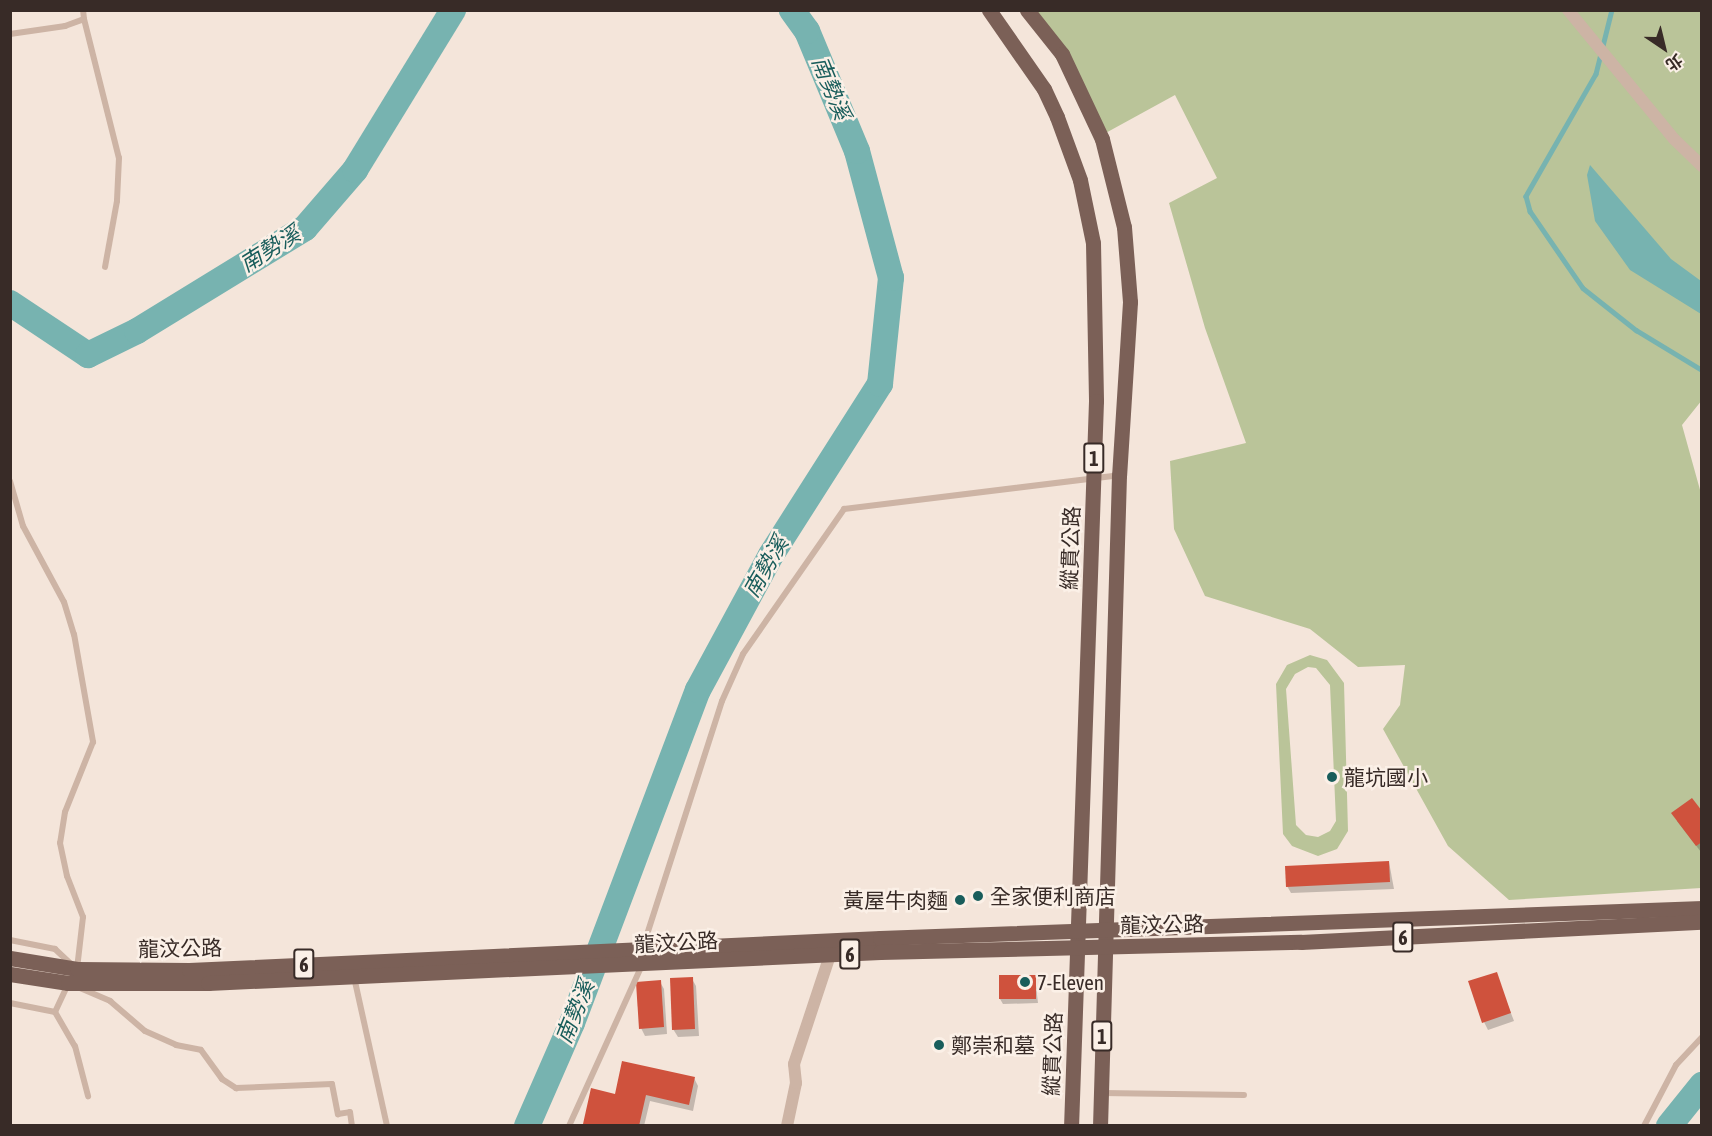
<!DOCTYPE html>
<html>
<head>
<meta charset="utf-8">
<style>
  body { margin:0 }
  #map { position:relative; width:1712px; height:1136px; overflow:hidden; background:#f4e5da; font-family:"Asap Condensed","Noto Sans TC",sans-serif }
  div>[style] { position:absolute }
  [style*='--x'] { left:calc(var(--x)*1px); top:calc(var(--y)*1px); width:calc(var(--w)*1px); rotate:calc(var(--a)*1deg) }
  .green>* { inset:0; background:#bac499 }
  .water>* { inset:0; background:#77b3b0 }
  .shadow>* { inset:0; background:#0003 }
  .stream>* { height:4.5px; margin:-2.25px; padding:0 2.25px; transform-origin:2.25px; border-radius:2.25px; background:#77b3b0 }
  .river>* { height:26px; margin:-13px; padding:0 13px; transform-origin:13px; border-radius:13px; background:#77b3b0 }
  .building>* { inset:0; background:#cf523d }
  .service>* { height:6px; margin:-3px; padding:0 3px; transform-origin:3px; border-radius:3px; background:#cdb4a5 }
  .minor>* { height:12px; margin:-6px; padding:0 6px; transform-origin:6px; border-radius:6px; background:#cdb4a5 }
  .primary>* { height:15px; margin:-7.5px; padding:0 7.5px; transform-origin:7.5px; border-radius:7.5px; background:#7b6057 }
  .dots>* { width:16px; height:16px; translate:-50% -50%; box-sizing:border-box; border:3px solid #fbf0e7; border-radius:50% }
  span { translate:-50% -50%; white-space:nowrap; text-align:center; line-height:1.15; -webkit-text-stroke:5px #fbf0e7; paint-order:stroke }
  .shield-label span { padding:2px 4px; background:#fbf0e7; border:2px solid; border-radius:4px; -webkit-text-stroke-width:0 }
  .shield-label { font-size:20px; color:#382b27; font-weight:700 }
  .street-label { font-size:21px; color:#382b27 }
  .poi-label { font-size:21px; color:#382b27 }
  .left { translate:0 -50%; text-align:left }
  .right { translate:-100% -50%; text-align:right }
  .water-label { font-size:22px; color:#195d5b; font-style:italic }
  .frame { position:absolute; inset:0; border:12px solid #382b27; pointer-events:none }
  .north { position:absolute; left:1634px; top:18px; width:60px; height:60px; -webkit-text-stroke:4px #fbf0e7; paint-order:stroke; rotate:145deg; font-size:16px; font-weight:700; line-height:24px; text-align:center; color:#382b27 }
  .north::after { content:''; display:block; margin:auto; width:21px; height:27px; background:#382b27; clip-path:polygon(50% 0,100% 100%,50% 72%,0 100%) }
</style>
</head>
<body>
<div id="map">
  <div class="green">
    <div style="clip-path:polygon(1019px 11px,1701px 11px,1702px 400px,1682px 425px,1702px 497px,1701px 888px,1509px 900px,1448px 846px,1383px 729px,1400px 705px,1405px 665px,1358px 667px,1310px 629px,1205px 596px,1174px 529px,1170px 461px,1246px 443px,1205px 328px,1169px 203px,1217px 178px,1175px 95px,1102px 135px,1041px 33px)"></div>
    <div style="clip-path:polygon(evenodd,1310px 655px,1327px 660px,1344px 683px,1348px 831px,1337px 849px,1318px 856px,1292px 846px,1283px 834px,1276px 684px,1287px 665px,1310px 655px,1308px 667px,1316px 668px,1330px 685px,1336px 821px,1330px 831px,1318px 837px,1306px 835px,1296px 825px,1286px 689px,1295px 674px,1308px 667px)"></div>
  </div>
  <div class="water">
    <div style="clip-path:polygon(1590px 165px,1671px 259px,1701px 281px,1701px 314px,1630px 270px,1595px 221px,1587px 175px)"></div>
  </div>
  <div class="shadow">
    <div style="clip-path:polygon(1702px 814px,1702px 852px,1701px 852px,1677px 821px)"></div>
    <div style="clip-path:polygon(1389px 862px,1394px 889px,1291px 893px,1287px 886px)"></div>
    <div style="clip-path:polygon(1496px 974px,1514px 1021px,1488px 1030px,1484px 1022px)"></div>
    <div style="clip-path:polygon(1035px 977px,1038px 1003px,1003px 1004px,1000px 999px)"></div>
    <div style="clip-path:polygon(692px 979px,696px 986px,699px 1036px,678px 1037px,673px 1029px)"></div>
    <div style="clip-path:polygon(660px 982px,664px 989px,667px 1034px,645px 1036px,641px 1028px)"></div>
    <div style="clip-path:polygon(694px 1078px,698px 1086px,693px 1111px,650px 1101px,644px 1126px,584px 1124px,616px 1095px)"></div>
  </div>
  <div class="stream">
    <div style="--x:1612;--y:10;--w:66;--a:104"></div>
    <div style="--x:1596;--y:74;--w:141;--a:119.8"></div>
    <div style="--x:1526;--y:196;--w:16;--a:75"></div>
    <div style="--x:1530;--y:211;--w:93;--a:55.5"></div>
    <div style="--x:1583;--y:288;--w:68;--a:38.4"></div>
    <div style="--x:1636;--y:330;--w:77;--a:31.2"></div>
  </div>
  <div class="river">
    <div style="--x:10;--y:303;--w:94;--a:33.7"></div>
    <div style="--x:88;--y:355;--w:55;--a:-26.1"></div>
    <div style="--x:137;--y:331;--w:197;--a:-31.5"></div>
    <div style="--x:305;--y:228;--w:77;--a:-49.2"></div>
    <div style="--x:355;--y:170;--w:188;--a:-58.5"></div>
    <div style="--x:527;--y:1126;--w:112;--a:-66.4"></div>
    <div style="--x:572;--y:1023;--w:356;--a:-69.3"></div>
    <div style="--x:698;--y:690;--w:153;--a:-61.6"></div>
    <div style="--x:771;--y:555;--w:203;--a:-57.5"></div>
    <div style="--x:880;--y:384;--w:107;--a:-84.1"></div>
    <div style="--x:891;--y:278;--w:131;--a:-105"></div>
    <div style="--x:857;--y:151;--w:130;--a:-112.6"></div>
    <div style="--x:807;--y:31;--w:26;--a:-126"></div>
    <div style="--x:1669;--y:1126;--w:53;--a:-51.2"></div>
  </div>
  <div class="building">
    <div style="clip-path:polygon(1692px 798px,1702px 811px,1702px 842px,1696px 846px,1671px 813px)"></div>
    <div style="clip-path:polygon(1389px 861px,1390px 882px,1286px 887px,1285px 866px)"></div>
    <div style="clip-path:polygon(1497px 972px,1511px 1013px,1482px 1023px,1468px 981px)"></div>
    <div style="clip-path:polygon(999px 975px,1036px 975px,1036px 999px,999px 999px)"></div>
    <div style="clip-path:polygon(693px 977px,695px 1029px,672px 1030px,670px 978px)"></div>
    <div style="clip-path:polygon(661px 980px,664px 1027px,639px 1029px,636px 982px)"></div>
    <div style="clip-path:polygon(622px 1061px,695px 1077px,689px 1105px,646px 1095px,639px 1126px,583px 1124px,591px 1088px,615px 1094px)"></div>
  </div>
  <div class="service">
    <div style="--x:84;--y:19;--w:143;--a:75.9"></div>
    <div style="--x:119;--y:158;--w:43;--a:92.7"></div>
    <div style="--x:117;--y:201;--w:67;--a:100.3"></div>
    <div style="--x:10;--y:34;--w:56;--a:-8.3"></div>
    <div style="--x:65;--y:26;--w:20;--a:-20"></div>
    <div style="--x:84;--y:19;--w:9;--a:-96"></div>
    <div style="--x:10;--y:481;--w:47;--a:73.9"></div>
    <div style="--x:23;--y:526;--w:86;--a:61.7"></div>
    <div style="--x:64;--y:602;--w:34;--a:73"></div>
    <div style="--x:74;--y:634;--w:110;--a:80"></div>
    <div style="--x:93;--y:742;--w:75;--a:111.8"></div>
    <div style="--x:65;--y:812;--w:31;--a:99"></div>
    <div style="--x:60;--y:843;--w:34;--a:78"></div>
    <div style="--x:67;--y:876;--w:44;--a:68.7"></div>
    <div style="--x:83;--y:917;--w:52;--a:96.6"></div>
    <div style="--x:10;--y:940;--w:46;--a:11.3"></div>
    <div style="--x:55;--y:949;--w:23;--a:43"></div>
    <div style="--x:643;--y:947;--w:258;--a:-72.2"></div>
    <div style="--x:722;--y:701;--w:51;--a:-65.9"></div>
    <div style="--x:743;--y:654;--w:177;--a:-55.1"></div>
    <div style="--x:844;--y:509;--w:277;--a:-7"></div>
    <div style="--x:354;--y:977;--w:153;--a:77.5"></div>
    <div style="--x:80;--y:988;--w:33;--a:23"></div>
    <div style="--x:110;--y:1001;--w:46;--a:40.6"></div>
    <div style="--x:145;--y:1031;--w:34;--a:24"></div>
    <div style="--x:176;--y:1045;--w:25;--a:11"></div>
    <div style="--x:201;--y:1050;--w:36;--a:54"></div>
    <div style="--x:222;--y:1079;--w:17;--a:33"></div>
    <div style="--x:236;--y:1088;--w:96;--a:-2.4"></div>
    <div style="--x:332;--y:1084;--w:31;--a:79"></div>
    <div style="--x:338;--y:1114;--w:12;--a:-9"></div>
    <div style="--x:350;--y:1112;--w:14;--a:82"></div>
    <div style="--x:10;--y:1003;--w:46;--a:11.3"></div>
    <div style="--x:55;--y:1012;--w:31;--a:-65"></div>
    <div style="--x:55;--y:1012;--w:39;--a:60"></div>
    <div style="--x:75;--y:1046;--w:52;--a:75.4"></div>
    <div style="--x:1102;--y:1093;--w:142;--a:0.8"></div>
    <div style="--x:569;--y:1126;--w:177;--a:-65.6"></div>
    <div style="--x:1644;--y:1126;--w:69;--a:-62.3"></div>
    <div style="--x:1676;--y:1065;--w:38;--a:-47"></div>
  </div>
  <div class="minor">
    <div style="--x:1568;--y:10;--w:167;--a:50.6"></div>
    <div style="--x:1674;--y:139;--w:39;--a:44"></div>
    <div style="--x:787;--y:1126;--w:44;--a:-78.2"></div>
    <div style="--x:796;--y:1083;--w:19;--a:-96"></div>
    <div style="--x:794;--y:1064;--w:115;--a:-71.7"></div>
  </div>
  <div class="primary">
    <div style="--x:989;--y:10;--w:96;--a:55.2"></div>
    <div style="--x:1044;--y:89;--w:31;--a:65"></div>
    <div style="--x:1057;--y:117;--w:67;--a:69.9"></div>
    <div style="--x:1080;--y:180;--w:64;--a:78.3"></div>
    <div style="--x:1093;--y:243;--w:158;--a:88.9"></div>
    <div style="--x:1096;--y:401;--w:725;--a:91.97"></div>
    <div style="--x:1027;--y:10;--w:56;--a:51.5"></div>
    <div style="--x:1062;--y:54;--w:94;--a:64.8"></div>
    <div style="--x:1102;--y:139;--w:91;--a:76"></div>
    <div style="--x:1124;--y:227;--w:75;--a:85.4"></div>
    <div style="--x:1130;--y:302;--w:173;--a:93.6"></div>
    <div style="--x:1119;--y:475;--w:651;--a:91.67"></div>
    <div style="--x:10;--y:958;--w:68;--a:9.3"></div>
    <div style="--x:77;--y:969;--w:112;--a:0.5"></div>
    <div style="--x:189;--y:970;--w:692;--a:-2.65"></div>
    <div style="--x:880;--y:938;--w:823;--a:-2.09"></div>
    <div style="--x:10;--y:974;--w:59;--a:8.8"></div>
    <div style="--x:68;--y:983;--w:140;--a:0"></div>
    <div style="--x:208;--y:983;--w:673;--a:-2.64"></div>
    <div style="--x:880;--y:952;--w:421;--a:-1.4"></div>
    <div style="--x:1301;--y:942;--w:401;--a:-2.9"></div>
  </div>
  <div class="dots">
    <div style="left:1332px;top:777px;background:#195d5b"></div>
    <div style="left:978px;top:896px;background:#195d5b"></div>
    <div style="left:960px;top:900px;background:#195d5b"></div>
    <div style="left:1025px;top:982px;background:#195d5b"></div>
    <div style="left:939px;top:1045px;background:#195d5b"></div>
  </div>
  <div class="shield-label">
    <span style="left:1094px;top:458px">1</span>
    <span style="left:1403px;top:937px">6</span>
    <span style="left:850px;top:954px">6</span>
    <span style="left:304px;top:964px">6</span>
    <span style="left:1102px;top:1036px">1</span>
  </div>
  <div class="street-label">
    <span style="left:1070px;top:548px;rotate:-88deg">縱貫公路</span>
    <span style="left:1162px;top:924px;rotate:-1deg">龍汶公路</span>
    <span style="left:676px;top:942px;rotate:-3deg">龍汶公路</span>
    <span style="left:180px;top:948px;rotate:-1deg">龍汶公路</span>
    <span style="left:1052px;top:1054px;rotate:-88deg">縱貫公路</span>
  </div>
  <div class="poi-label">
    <span class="left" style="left:1344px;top:777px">龍坑國小</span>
    <span class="left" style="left:990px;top:896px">全家便利商店</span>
    <span class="right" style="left:948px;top:900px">黃屋牛肉麵</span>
    <span class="left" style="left:1037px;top:982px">7-Eleven</span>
    <span class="left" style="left:951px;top:1045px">鄭崇和墓</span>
  </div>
  <div class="water-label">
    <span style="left:831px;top:88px;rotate:68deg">南勢溪</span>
    <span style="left:270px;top:249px;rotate:-32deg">南勢溪</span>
    <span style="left:766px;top:567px;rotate:-60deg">南勢溪</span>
    <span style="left:575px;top:1012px;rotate:-68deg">南勢溪</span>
  </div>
  <div class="frame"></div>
  <div class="north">北</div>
</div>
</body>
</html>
